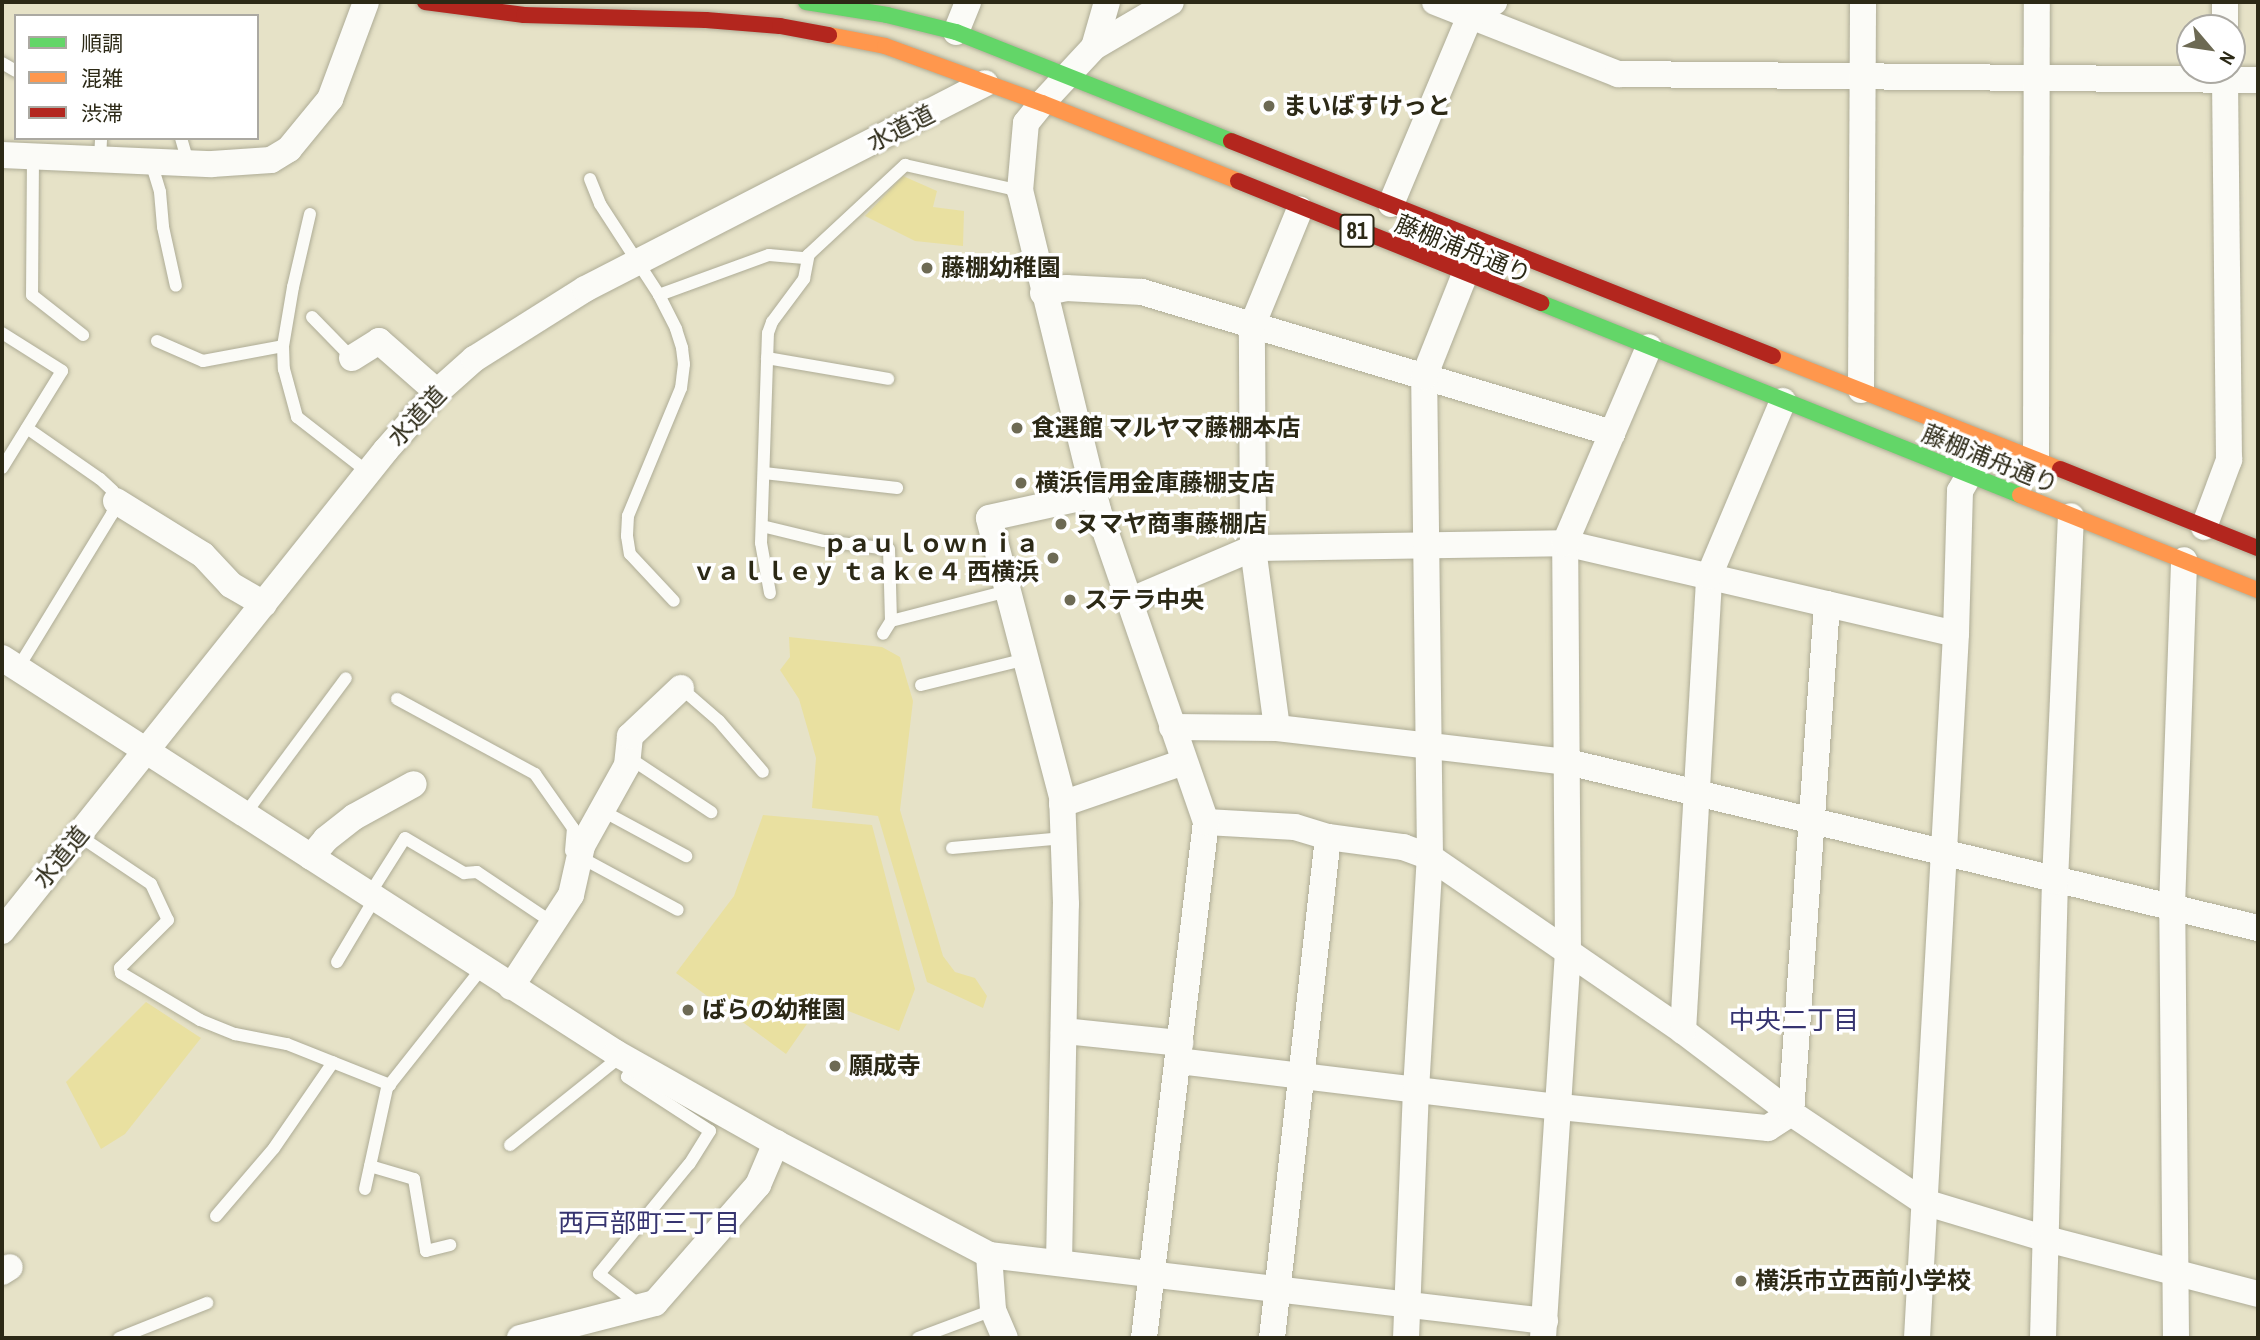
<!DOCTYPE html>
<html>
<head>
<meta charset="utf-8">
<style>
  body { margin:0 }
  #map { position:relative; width:2260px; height:1340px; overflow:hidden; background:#e6e2c7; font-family:"Archivo Narrow","Noto Sans JP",sans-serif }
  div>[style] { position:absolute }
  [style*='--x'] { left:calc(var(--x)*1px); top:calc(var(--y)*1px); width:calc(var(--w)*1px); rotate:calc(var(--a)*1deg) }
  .green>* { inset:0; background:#e9e0a0 }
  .roads { filter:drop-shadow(0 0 2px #aeac96) drop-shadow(0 0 2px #aeac96) }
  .lane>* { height:12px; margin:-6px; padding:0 6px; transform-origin:6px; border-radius:6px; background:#fbfbf7 }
  .street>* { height:26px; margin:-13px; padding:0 13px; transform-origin:13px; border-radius:13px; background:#fbfbf7 }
  .fast>* { height:16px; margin:-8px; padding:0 8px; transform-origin:8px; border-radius:8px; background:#63d668 }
  .slow>* { height:16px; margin:-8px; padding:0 8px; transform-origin:8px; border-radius:8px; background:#ff974d }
  .jam>* { height:16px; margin:-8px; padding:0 8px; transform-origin:8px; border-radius:8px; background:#b3261e }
  .dots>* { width:19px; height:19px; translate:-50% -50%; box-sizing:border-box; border:4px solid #fff; border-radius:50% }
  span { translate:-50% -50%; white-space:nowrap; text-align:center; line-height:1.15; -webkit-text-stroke:7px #fff; paint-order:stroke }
  .shield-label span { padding:2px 5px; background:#fff; border:2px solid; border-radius:5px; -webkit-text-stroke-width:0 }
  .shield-label { font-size:23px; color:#2c2916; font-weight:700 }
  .poi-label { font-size:24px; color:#2c2916; font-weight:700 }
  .left { translate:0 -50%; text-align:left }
  .right { translate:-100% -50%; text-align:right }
  .street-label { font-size:24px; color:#2c2916 }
  .neighbourhood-label { font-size:26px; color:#363470 }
  .frame { position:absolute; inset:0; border:4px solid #2c2916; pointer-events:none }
  .legend { position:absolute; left:14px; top:14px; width:245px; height:126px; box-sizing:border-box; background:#fff; border:2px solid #aba9a2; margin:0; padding:9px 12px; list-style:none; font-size:21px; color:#2c2916 }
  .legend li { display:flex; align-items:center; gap:14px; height:35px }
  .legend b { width:35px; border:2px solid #aba9a2 }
  .north { position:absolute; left:2176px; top:14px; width:70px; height:70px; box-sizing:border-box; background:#fff; border:2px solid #aba9a2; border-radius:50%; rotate:119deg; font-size:19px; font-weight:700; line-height:28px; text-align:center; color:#2c2916 }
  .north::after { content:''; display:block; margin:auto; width:24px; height:32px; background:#6d6a54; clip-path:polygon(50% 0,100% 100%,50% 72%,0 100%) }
</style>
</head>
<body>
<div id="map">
  <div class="green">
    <div style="clip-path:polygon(903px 176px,937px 191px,933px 207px,964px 211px,963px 246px,915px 241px,865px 216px)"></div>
    <div style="clip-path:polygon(789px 637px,882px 647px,900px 657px,913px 701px,900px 810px,943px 956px,955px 972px,975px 978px,987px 996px,983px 1008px,927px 982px,878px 816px,812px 808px,816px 758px,799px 699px,780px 670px,790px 657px)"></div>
    <div style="clip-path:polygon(763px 815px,872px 825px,915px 989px,899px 1031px,823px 1001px,786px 1054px,676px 973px,734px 896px)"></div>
    <div style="clip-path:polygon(146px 1002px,201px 1038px,125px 1134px,101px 1149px,66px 1082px)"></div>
  </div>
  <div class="roads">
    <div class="lane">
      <div style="--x:2;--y:63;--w:16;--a:30"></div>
      <div style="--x:181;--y:138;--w:26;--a:74"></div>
      <div style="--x:33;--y:156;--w:139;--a:90.4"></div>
      <div style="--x:32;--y:295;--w:65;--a:38.1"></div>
      <div style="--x:100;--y:159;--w:21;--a:-87"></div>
      <div style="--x:151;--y:162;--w:31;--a:73"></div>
      <div style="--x:160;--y:192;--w:35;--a:85"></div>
      <div style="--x:163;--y:227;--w:60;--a:77.6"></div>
      <div style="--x:590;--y:179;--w:27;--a:68"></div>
      <div style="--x:600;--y:204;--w:108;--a:57"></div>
      <div style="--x:659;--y:295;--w:38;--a:63"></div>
      <div style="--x:676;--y:329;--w:20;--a:72"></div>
      <div style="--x:682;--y:348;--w:16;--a:83"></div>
      <div style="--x:684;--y:364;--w:24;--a:97"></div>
      <div style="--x:681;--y:388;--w:139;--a:112.5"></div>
      <div style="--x:628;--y:516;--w:20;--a:93"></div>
      <div style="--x:627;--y:536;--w:18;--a:81"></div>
      <div style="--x:630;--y:554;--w:64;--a:46.9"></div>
      <div style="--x:310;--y:214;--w:75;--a:103.1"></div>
      <div style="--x:293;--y:287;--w:60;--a:99.6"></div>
      <div style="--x:283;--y:346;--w:23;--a:88"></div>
      <div style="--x:284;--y:369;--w:50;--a:74.8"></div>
      <div style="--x:297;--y:417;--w:90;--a:37.8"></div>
      <div style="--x:659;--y:295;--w:117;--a:-20"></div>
      <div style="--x:769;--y:255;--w:36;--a:5"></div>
      <div style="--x:805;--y:258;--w:137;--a:-42.9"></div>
      <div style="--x:905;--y:165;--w:118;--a:12.7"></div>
      <div style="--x:312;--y:317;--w:57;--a:45.7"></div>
      <div style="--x:2;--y:333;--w:71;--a:32.3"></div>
      <div style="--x:62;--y:371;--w:114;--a:121.7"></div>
      <div style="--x:157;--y:341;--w:50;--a:23.5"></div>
      <div style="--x:203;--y:361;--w:81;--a:-10.6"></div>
      <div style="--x:767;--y:358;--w:123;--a:9.8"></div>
      <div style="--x:764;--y:473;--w:134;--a:6.4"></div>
      <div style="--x:762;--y:526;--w:64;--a:13.6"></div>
      <div style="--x:824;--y:541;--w:65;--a:7"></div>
      <div style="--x:889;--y:549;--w:72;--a:88.4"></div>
      <div style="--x:891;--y:621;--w:15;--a:122"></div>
      <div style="--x:770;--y:593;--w:51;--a:-100.2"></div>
      <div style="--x:761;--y:543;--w:210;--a:-88.1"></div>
      <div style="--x:768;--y:333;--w:12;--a:-70"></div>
      <div style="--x:772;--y:322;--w:54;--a:-53.3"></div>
      <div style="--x:804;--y:279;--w:25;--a:-79"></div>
      <div style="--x:891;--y:621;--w:121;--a:-14.4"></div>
      <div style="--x:18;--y:668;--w:180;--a:-58.6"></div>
      <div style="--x:112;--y:514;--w:14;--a:-73"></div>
      <div style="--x:116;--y:501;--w:10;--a:-107"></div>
      <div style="--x:113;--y:491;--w:18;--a:-137"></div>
      <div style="--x:100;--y:479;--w:89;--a:-145.1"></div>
      <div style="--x:921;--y:685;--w:108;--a:-13.9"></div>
      <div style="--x:681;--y:688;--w:50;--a:41"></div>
      <div style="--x:719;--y:721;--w:67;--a:49.2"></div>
      <div style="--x:397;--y:699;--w:157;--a:28.5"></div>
      <div style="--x:535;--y:774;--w:66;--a:54.9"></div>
      <div style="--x:573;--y:828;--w:23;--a:95"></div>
      <div style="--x:628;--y:757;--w:100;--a:33.5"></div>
      <div style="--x:601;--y:810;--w:97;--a:28.4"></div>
      <div style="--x:245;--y:814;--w:169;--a:-53.4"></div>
      <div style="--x:78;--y:835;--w:88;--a:33.9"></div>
      <div style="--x:151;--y:884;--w:40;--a:65"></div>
      <div style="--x:168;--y:920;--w:68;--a:135"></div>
      <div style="--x:120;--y:968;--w:5;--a:79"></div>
      <div style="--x:121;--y:973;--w:92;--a:30.7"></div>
      <div style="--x:200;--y:1020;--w:38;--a:22"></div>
      <div style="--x:235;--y:1034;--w:53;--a:10.9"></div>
      <div style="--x:287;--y:1044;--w:111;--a:21.7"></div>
      <div style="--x:952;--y:848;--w:112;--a:-5.1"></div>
      <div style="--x:580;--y:857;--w:111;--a:28.4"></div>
      <div style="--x:369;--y:895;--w:67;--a:-57.7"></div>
      <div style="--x:405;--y:838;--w:69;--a:30.7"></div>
      <div style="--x:464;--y:873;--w:13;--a:-4"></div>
      <div style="--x:477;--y:872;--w:92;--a:33.9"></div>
      <div style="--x:337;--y:962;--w:74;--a:-59.3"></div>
      <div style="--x:635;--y:1064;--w:15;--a:122"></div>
      <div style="--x:627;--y:1077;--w:99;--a:33"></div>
      <div style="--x:710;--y:1131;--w:39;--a:122"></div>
      <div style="--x:689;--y:1164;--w:142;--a:129.3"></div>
      <div style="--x:599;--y:1274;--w:54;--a:37.5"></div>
      <div style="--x:510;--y:1145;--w:142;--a:-38.7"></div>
      <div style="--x:370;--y:1166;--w:46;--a:16.5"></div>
      <div style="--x:414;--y:1179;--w:73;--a:80.5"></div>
      <div style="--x:426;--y:1251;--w:25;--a:-14"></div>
      <div style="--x:365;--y:1189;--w:103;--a:-77.7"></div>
      <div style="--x:387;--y:1088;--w:153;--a:-51.6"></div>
      <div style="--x:216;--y:1216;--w:89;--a:-49.5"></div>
      <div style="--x:274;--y:1148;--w:104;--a:-55.5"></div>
      <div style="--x:119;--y:1338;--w:95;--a:-21.7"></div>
      <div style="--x:918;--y:1338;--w:80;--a:-20.5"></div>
    </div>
    <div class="street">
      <div style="--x:1435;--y:2;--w:197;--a:21.5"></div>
      <div style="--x:1618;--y:74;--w:640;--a:0.54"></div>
      <div style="--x:2225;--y:2;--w:26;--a:90"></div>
      <div style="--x:956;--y:32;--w:32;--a:-68"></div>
      <div style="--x:1094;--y:47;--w:47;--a:-73.9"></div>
      <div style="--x:2;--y:155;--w:210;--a:2.5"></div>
      <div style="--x:212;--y:164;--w:59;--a:-3.9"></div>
      <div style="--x:271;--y:160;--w:21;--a:-31"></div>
      <div style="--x:289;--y:149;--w:65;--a:-50.6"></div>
      <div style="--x:330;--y:99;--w:103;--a:-69.6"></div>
      <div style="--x:1391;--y:204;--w:204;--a:-67.2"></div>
      <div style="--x:1470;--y:16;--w:28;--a:-30"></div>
      <div style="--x:1043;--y:293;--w:24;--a:-12"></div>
      <div style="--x:1066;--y:288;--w:76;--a:3"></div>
      <div style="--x:1142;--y:292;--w:491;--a:16.7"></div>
      <div style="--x:352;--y:358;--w:32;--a:-32"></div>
      <div style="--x:379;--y:341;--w:77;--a:41.3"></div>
      <div style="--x:1861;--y:390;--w:388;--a:-89.7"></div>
      <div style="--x:2036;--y:460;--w:458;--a:-89.9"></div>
      <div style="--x:116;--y:501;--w:102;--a:31.8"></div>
      <div style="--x:203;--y:555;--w:41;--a:47"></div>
      <div style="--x:231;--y:585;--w:38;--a:30"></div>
      <div style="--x:2204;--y:527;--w:72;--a:-69.5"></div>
      <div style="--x:2229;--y:460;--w:390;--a:-90.6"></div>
      <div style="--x:1129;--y:601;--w:135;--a:-23.1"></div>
      <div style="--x:1253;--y:548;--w:312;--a:-0.9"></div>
      <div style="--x:1565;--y:543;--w:401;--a:13.1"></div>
      <div style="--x:2;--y:658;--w:730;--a:32.75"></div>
      <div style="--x:616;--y:1053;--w:184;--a:29.4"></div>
      <div style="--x:776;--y:1143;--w:241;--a:27.7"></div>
      <div style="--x:989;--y:1255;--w:560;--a:6.77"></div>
      <div style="--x:1172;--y:727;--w:105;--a:0.5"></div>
      <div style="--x:1277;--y:728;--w:293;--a:6.7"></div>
      <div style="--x:1568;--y:762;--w:710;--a:13.53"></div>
      <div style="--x:1277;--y:728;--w:182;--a:-97.6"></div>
      <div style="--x:1253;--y:548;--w:222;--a:-90.3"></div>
      <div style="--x:1252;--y:326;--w:126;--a:-67.7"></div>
      <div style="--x:1062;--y:804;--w:129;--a:-19"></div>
      <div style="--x:1206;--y:822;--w:89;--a:3.2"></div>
      <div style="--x:1295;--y:827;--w:34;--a:17"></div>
      <div style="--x:1328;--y:837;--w:76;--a:7.6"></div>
      <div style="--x:1403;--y:847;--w:29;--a:20"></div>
      <div style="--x:1430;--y:857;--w:307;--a:34.5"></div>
      <div style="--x:1683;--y:1031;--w:136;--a:37.2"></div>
      <div style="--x:1791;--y:1113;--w:160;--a:33.8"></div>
      <div style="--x:1924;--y:1202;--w:124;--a:16.8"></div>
      <div style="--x:2043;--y:1238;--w:222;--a:14.6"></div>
      <div style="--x:311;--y:857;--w:23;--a:-50"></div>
      <div style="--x:326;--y:839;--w:36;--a:-38"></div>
      <div style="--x:354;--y:817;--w:68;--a:-28.8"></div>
      <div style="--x:2;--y:931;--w:615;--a:-51.4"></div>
      <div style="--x:386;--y:450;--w:77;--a:-48.7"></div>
      <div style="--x:437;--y:392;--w:50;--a:-41.7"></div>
      <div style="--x:474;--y:359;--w:131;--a:-32.2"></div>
      <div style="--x:585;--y:289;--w:450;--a:-27.2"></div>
      <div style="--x:511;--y:987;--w:110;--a:-56.9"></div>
      <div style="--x:571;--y:895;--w:50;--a:-77.3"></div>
      <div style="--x:582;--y:846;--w:93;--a:-60.9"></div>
      <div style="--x:627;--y:765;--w:29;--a:-84"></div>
      <div style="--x:630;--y:736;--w:70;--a:-43.3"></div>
      <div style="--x:1064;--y:1031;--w:117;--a:5.9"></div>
      <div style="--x:1683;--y:1031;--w:456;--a:-86.7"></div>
      <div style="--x:1709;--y:576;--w:190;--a:-67.1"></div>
      <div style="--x:1178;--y:1061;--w:385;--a:6.9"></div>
      <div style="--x:1560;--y:1107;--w:209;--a:5.8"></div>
      <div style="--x:1768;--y:1128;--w:27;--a:-33"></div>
      <div style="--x:1791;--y:1113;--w:510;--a:-85.95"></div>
      <div style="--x:989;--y:1255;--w:55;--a:85.8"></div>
      <div style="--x:993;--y:1310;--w:30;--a:67"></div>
      <div style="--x:1059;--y:1263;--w:359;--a:-88.9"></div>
      <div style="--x:1066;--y:904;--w:107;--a:-92.1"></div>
      <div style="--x:1062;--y:797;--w:288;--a:-104.7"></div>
      <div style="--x:989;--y:518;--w:107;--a:-12.4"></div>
      <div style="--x:2;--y:1272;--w:9;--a:-32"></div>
      <div style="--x:520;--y:1338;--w:139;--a:-14.5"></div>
      <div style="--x:655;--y:1303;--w:157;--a:-48.9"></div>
      <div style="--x:758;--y:1185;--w:46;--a:-66.8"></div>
      <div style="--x:1144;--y:1338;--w:520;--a:-83.15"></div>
      <div style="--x:1206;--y:822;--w:330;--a:-109.1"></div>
      <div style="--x:1098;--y:510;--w:328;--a:-103.7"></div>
      <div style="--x:1020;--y:191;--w:68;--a:-85"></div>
      <div style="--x:1026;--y:123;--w:26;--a:-51"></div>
      <div style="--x:1042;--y:103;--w:76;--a:-47.1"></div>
      <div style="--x:1094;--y:47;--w:89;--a:-30.3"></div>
      <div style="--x:1272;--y:1338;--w:504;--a:-83.62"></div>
      <div style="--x:1406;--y:1338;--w:248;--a:-87.7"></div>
      <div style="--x:1416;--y:1090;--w:233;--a:-86.6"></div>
      <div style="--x:1430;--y:857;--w:480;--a:-90.7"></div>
      <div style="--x:1424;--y:377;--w:111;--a:-68.3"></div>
      <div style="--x:1543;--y:1338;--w:387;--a:-86.3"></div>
      <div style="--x:1568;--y:952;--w:409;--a:-90.4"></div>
      <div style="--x:1565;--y:543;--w:213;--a:-66.8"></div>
      <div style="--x:1917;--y:1338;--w:705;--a:-86.83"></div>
      <div style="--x:1956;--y:634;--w:143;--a:-88.4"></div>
      <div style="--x:1960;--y:491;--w:34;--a:-60"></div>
      <div style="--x:2043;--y:1338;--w:457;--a:-88.5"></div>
      <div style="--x:2055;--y:881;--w:365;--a:-87.5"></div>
      <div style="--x:2176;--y:1338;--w:431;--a:-90.5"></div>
      <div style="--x:2172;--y:907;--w:347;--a:-88"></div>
    </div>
    <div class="fast">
      <div style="--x:806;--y:2;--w:82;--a:9.1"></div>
      <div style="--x:887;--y:15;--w:71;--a:13.8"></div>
      <div style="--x:956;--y:32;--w:296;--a:21.6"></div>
      <div style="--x:1541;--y:303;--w:516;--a:21.84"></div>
    </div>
    <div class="slow">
      <div style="--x:829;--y:35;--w:57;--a:11.1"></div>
      <div style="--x:885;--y:46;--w:167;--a:20"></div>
      <div style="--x:1042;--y:103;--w:211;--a:21.7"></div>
      <div style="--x:1773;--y:356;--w:308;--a:21.5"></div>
      <div style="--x:2020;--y:495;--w:256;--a:21.8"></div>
    </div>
    <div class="jam">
      <div style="--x:425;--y:2;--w:100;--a:7.5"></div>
      <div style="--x:524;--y:15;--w:182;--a:1.6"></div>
      <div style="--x:706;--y:20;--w:74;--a:4.6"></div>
      <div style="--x:780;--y:26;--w:50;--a:10.4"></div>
      <div style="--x:1231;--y:141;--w:583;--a:21.64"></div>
      <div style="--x:1238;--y:181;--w:327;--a:21.9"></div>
      <div style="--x:2060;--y:469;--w:213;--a:21.8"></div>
    </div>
  </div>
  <div class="dots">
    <div style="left:1269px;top:106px;background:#6d6a54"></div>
    <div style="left:927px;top:268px;background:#6d6a54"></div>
    <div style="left:1017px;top:428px;background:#6d6a54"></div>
    <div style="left:1021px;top:483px;background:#6d6a54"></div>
    <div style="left:1061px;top:524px;background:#6d6a54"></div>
    <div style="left:1053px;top:558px;background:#6d6a54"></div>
    <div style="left:1070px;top:600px;background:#6d6a54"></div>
    <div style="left:688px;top:1010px;background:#6d6a54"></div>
    <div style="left:835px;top:1066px;background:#6d6a54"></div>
    <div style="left:1741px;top:1281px;background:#6d6a54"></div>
  </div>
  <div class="shield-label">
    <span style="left:1357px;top:231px">81</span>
  </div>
  <div class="poi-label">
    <span class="left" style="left:1283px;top:106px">まいばすけっと</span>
    <span class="left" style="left:941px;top:268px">藤棚幼稚園</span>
    <span class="left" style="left:1031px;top:428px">食選館 マルヤマ藤棚本店</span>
    <span class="left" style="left:1035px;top:483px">横浜信用金庫藤棚支店</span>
    <span class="left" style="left:1075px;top:524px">ヌマヤ商事藤棚店</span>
    <span class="right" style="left:1039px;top:558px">ｐａｕｌｏｗｎｉａ<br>ｖａｌｌｅｙ ｔａｋｅ４ 西横浜</span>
    <span class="left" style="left:1084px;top:600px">ステラ中央</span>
    <span class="left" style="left:702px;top:1010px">ばらの幼稚園</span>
    <span class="left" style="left:849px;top:1066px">願成寺</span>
    <span class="left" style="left:1755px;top:1281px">横浜市立西前小学校</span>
  </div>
  <div class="street-label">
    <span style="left:901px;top:128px;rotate:-27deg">水道道</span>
    <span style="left:1463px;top:249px;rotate:22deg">藤棚浦舟通り</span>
    <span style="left:417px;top:416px;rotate:-47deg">水道道</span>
    <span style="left:1990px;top:459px;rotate:22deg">藤棚浦舟通り</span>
    <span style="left:61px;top:857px;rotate:-51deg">水道道</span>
  </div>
  <div class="neighbourhood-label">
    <span style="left:1794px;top:1020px">中央二丁目</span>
    <span style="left:649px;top:1223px">西戸部町三丁目</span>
  </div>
  <div class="frame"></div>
  <ul class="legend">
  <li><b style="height:9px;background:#63d668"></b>順調</li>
  <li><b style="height:9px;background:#ff974d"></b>混雑</li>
  <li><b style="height:9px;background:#b3261e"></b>渋滞</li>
  </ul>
  <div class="north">N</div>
</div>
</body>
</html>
